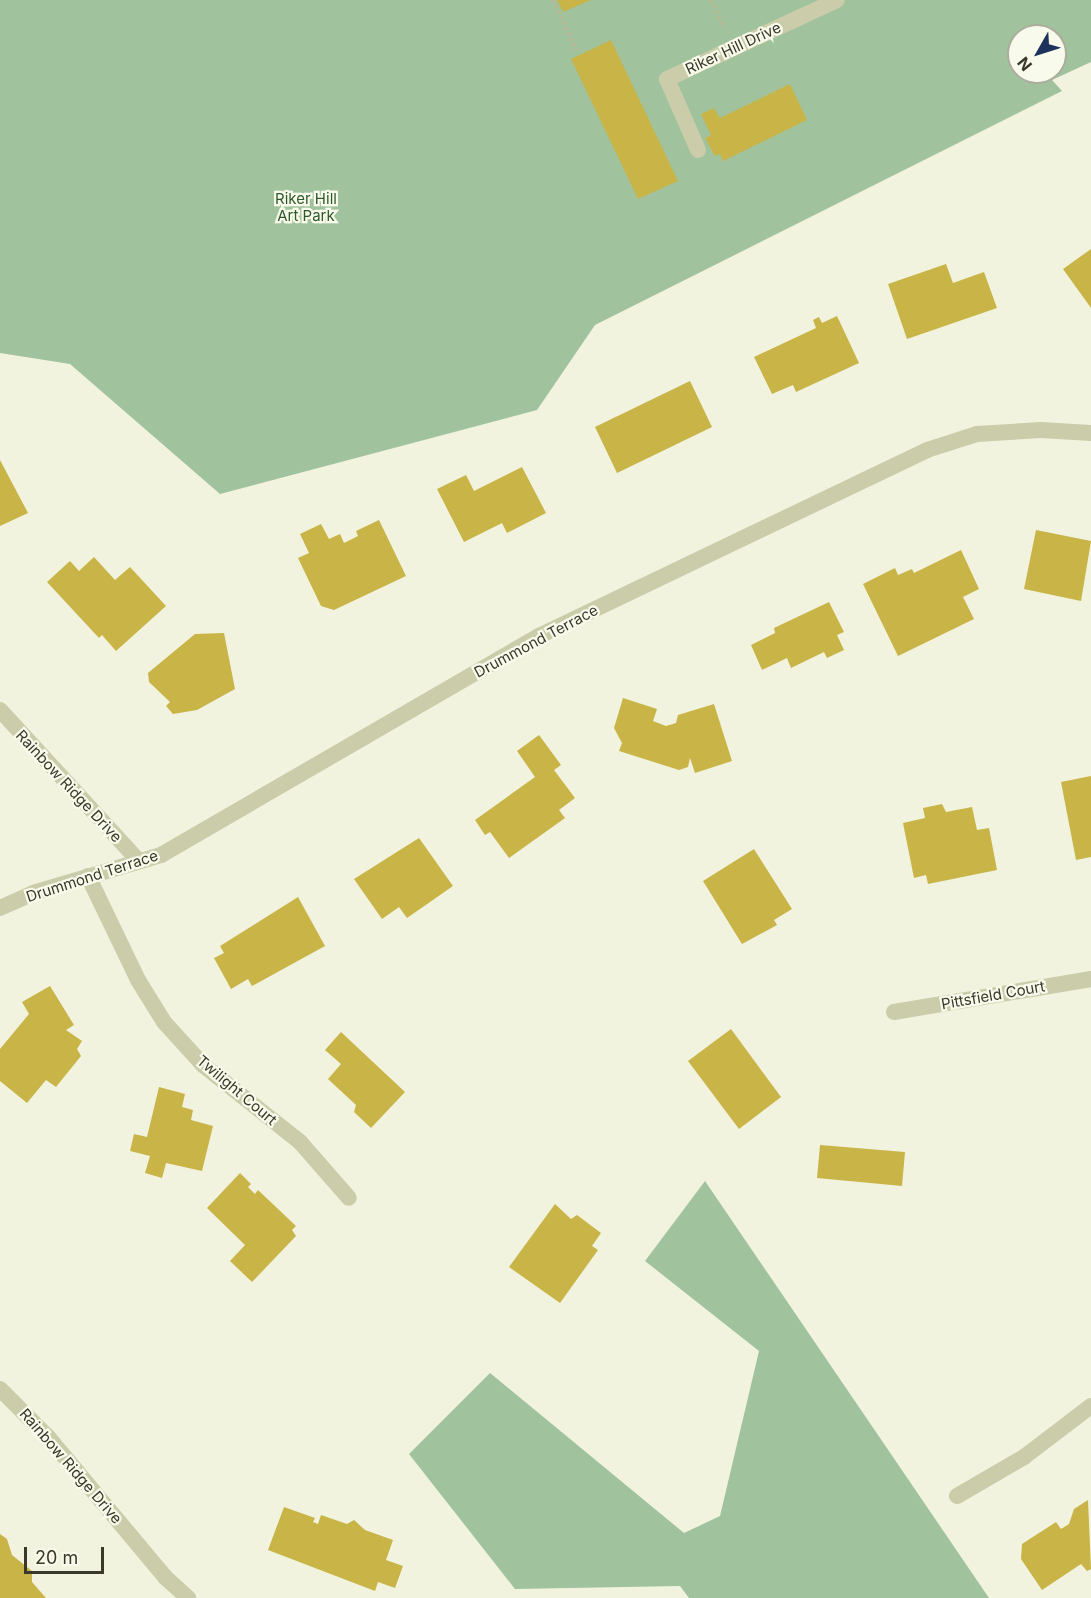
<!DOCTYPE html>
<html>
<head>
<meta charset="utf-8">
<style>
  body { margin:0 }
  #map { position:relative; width:1091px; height:1598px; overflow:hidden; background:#f1f3de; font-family:Inter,sans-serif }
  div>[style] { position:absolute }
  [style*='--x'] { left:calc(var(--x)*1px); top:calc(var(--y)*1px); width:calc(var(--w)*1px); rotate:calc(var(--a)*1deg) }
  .green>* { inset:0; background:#a0c39e }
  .building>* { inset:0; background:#c8b447 }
  .path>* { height:4px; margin-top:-2px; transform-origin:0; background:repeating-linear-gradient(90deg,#b7b894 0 3px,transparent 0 6px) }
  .minor>* { height:16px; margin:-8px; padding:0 8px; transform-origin:8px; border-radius:8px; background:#caccaa }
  span { translate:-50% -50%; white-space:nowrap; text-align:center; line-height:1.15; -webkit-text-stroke:4.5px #f8fbeb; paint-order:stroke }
  .street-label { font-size:15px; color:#393829 }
  .park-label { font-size:15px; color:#2e582c }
  .north { position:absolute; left:1007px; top:24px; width:60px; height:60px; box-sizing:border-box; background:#f8fbeb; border:2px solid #acad9d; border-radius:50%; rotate:231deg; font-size:16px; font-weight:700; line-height:24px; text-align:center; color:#393829 }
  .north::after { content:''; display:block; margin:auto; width:21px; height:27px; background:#1e325c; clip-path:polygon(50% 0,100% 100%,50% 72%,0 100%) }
  .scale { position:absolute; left:24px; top:1547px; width:80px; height:27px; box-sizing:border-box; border:3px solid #393829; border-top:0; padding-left:8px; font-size:18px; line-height:21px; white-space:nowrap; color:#393829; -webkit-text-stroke:4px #f8fbeb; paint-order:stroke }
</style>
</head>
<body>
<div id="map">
  <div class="green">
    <div style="clip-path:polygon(evenodd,0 0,1091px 0,1091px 62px,1052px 80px,1062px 91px,595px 325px,537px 410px,220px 494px,70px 364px,0 353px,0 0,1019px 36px,1055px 36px,1055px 72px,1019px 72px,1019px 36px)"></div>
    <div style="clip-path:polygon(705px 1181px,989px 1598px,689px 1598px,680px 1586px,515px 1589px,409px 1454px,490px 1373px,684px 1533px,720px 1516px,759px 1351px,645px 1261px)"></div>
  </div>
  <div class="building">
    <div style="clip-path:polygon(557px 0,591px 0,563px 12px)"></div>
    <div style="clip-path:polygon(611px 40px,678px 181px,638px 199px,571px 59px)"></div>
    <div style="clip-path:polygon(790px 84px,807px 120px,723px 161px,720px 154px,715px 156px,705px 138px,711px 135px,701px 114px,714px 108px,720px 118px)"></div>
    <div style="clip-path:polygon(1091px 249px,1091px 308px,1063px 269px)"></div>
    <div style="clip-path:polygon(946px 264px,953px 283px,984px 272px,997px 308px,907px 339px,888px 284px)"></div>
    <div style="clip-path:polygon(837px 316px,859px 363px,796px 392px,793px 385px,772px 394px,754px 357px,816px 328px,813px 320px,819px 317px,822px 323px)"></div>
    <div style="clip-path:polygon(690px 381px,712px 427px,617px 473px,595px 427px)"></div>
    <div style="clip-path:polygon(0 460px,28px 513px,0 526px)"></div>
    <div style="clip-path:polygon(522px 467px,546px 513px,507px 533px,502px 523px,464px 542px,437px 489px,466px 475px,474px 491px)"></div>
    <div style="clip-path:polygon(379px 520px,406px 576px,334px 610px,321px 606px,298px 558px,309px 553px,300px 534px,321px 524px,329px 539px,340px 534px,344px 543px,358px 536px,356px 531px)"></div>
    <div style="clip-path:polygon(1036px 530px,1091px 541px,1081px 601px,1024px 589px)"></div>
    <div style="clip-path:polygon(961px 550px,979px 589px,963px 597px,974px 619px,898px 656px,863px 584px,895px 568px,898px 575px,912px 569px,914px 573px)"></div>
    <div style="clip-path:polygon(94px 557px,115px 580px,130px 567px,166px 606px,116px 651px,102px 635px,99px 638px,47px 582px,70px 561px,79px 571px)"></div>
    <div style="clip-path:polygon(829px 602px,844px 632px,837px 635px,844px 650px,827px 658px,824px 652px,791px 668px,787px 658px,762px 670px,751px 645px,775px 633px,774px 628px)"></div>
    <div style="clip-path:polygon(224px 633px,235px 689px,197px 710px,173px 714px,166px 706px,170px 702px,149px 682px,148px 673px,195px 634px)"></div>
    <div style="clip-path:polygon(623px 698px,657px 709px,653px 721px,666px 726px,676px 723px,678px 715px,714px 704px,732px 761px,695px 773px,690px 758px,688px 767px,679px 770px,619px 751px,622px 743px,614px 728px)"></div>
    <div style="clip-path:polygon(539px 735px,561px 765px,554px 770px,575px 798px,559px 810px,565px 818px,509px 858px,490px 832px,485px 835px,475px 820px,535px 777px,517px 751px)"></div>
    <div style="clip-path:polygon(1091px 776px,1091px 857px,1076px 860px,1061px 782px)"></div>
    <div style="clip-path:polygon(942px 804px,946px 812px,972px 807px,977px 830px,989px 828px,997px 870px,928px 884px,926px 875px,914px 878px,903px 823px,925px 818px,923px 808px)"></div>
    <div style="clip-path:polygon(419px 838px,453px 886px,407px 918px,399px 907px,382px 919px,354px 879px)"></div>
    <div style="clip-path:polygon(754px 849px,792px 909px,774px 920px,777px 925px,742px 944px,703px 881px)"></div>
    <div style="clip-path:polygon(298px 897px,325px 946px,252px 986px,248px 979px,231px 989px,214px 958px,224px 953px,220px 946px)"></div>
    <div style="clip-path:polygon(50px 986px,74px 1025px,66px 1030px,82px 1041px,77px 1049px,81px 1056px,56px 1087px,46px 1080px,27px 1103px,0 1081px,0 1049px,29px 1014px,22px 1002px)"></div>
    <div style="clip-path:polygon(731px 1029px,781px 1097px,739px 1129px,688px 1061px)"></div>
    <div style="clip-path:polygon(341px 1032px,405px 1092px,371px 1128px,354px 1112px,356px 1105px,328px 1079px,341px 1064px,325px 1050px)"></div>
    <div style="clip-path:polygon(159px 1087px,185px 1094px,182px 1107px,193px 1110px,191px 1120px,213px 1126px,202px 1171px,166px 1163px,162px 1178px,145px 1173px,150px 1156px,130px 1151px,134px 1134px,147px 1137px)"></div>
    <div style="clip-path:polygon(820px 1145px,905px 1152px,902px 1186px,817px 1178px)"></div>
    <div style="clip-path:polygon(240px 1173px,251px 1184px,248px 1187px,255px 1194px,258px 1190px,296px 1226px,292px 1230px,296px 1236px,252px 1282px,230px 1261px,245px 1245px,207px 1208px)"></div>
    <div style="clip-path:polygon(555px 1204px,571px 1219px,577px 1215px,601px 1233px,592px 1246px,598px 1250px,560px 1303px,509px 1267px)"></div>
    <div style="clip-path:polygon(1088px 1500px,1091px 1569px,1087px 1571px,1081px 1564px,1042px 1590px,1021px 1559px,1022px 1544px,1056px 1522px,1061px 1529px,1069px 1524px,1074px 1509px)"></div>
    <div style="clip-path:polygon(284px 1507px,315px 1518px,313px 1522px,318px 1524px,321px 1515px,347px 1524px,354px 1520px,365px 1530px,393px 1540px,386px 1560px,403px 1566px,395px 1588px,378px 1582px,375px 1591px,268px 1550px)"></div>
    <div style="clip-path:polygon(0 1534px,7px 1539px,12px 1555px,32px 1571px,32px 1582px,46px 1598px,0 1598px)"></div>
  </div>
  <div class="path">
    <div style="--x:553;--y:0;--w:56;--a:64.8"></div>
    <div style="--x:711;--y:0;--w:31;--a:65"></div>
  </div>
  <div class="minor">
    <div style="--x:698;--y:150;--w:77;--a:-113.6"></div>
    <div style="--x:667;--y:79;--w:187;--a:-24.9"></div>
    <div style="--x:0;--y:710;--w:205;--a:47.4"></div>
    <div style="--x:88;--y:876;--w:115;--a:64.3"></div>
    <div style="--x:138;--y:980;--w:49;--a:58.2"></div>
    <div style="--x:164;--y:1022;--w:58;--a:47.8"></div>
    <div style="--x:203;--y:1065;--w:124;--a:38.4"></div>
    <div style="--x:300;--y:1142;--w:74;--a:48.8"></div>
    <div style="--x:0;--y:908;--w:36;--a:-24"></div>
    <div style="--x:33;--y:893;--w:134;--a:-16.5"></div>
    <div style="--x:161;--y:855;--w:437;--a:-30.1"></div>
    <div style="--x:539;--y:636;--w:430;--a:-25.6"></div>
    <div style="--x:927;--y:450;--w:52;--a:-17.7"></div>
    <div style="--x:977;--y:434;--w:64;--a:-3.6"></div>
    <div style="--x:1041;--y:430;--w:50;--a:3.4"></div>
    <div style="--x:894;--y:1012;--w:200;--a:-9.5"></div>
    <div style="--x:0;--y:1389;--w:68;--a:45"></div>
    <div style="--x:48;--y:1437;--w:184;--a:50.1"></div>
    <div style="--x:166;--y:1578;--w:30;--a:42"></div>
    <div style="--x:957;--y:1496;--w:78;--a:-30.2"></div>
    <div style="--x:1024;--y:1457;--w:84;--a:-37.3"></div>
  </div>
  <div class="street-label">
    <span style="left:733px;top:48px;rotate:-25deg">Riker Hill Drive</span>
    <span style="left:536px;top:641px;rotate:-28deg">Drummond Terrace</span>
    <span style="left:69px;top:786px;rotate:47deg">Rainbow Ridge Drive</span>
    <span style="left:92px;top:876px;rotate:-18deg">Drummond Terrace</span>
    <span style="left:993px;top:995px;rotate:-10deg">Pittsfield Court</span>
    <span style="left:237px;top:1090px;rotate:40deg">Twilight Court</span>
    <span style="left:71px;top:1466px;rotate:49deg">Rainbow Ridge Drive</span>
  </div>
  <div class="park-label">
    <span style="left:306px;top:207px">Riker Hill<br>Art Park</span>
  </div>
  <div class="north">N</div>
  <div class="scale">20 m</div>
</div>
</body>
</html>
